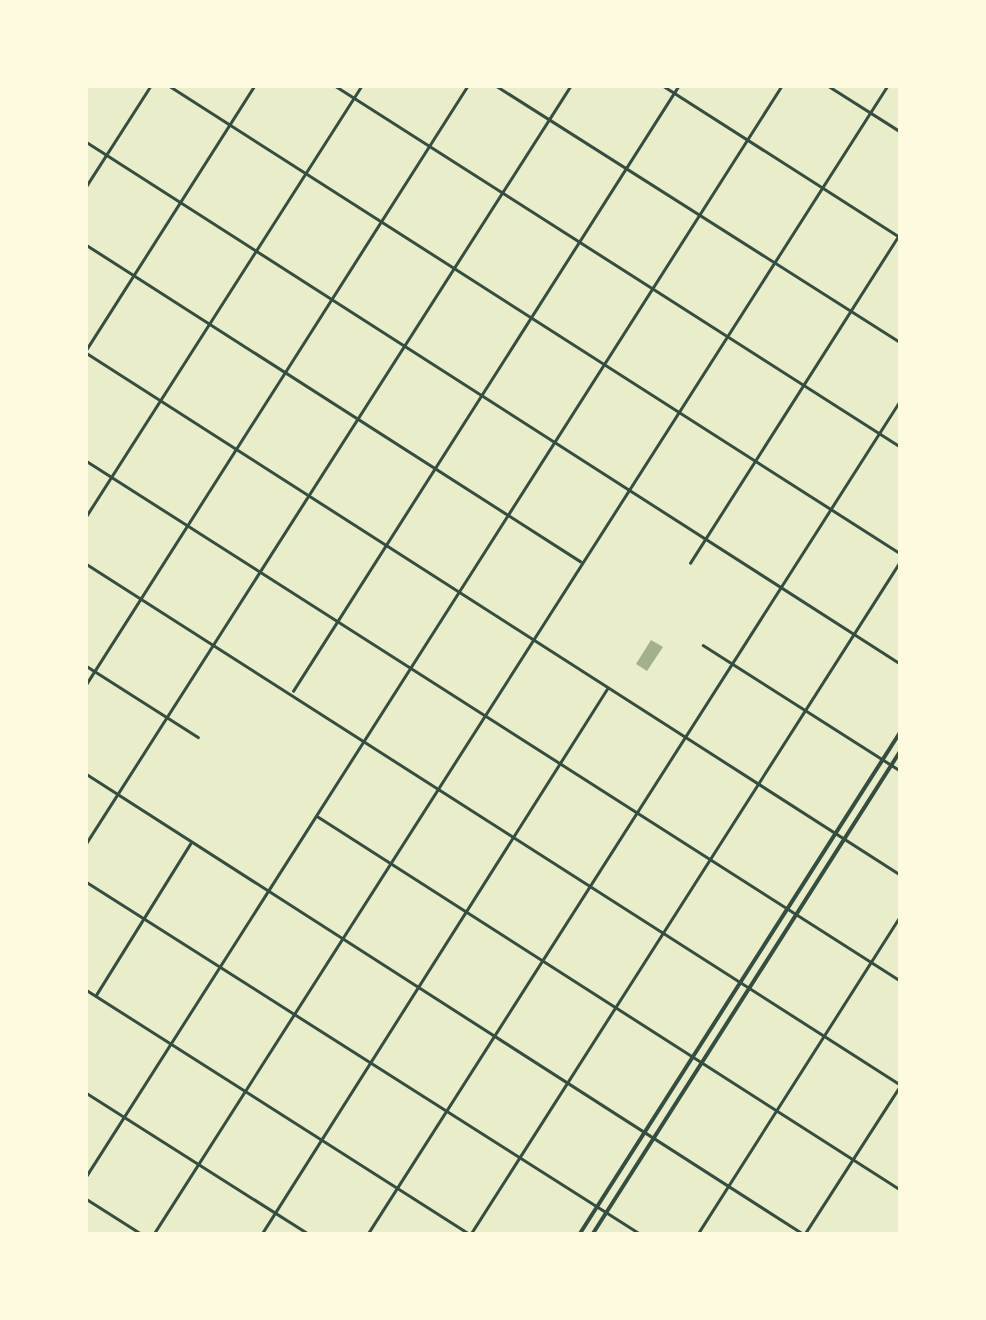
<!DOCTYPE html>
<html>
<head>
<meta charset="utf-8">
<style>
  body { margin:0 }
  #map { position:relative; width:986px; height:1320px; overflow:hidden; background:#e9edc9; font-family:Montserrat,sans-serif }
  div>[style] { position:absolute }
  [style*='--x'] { left:calc(var(--x)*1px); top:calc(var(--y)*1px); width:calc(var(--w)*1px); rotate:calc(var(--a)*1deg) }
  .water>* { inset:0; background:#a3b18a }
  .minor>* { height:2.5px; margin:-1.25px; padding:0 1.25px; transform-origin:1.25px; border-radius:1.25px; background:#344e41 }
  .secondary>* { height:4px; margin:-2px; padding:0 2px; transform-origin:2px; border-radius:2px; background:#344e41 }
  span { translate:-50% -50%; white-space:nowrap; text-align:center; line-height:1.15; -webkit-text-stroke:8px #fefae0; paint-order:stroke }
  .frame { position:absolute; inset:0; border:88px solid #fefae0; pointer-events:none }
</style>
</head>
<body>
<div id="map">
  <div class="water">
    <div style="clip-path:polygon(651px 640px,663px 647px,647px 671px,636px 664px)"></div>
  </div>
  <div class="minor">
    <div style="--x:168;--y:85;--w:870;--a:32.61"></div>
    <div style="--x:334;--y:85;--w:673;--a:32.56"></div>
    <div style="--x:495;--y:85;--w:481;--a:32.4"></div>
    <div style="--x:662;--y:85;--w:284;--a:32.6"></div>
    <div style="--x:827;--y:85;--w:88;--a:32.4"></div>
    <div style="--x:85;--y:141;--w:969;--a:32.66"></div>
    <div style="--x:85;--y:188;--w:122;--a:-57.3"></div>
    <div style="--x:85;--y:244;--w:588;--a:32.64"></div>
    <div style="--x:86;--y:350;--w:314;--a:-57.5"></div>
    <div style="--x:85;--y:352;--w:969;--a:32.66"></div>
    <div style="--x:85;--y:460;--w:968;--a:32.56"></div>
    <div style="--x:85;--y:518;--w:514;--a:-57.39"></div>
    <div style="--x:85;--y:563;--w:969;--a:32.61"></div>
    <div style="--x:690;--y:563;--w:393;--a:-57.5"></div>
    <div style="--x:703;--y:645;--w:235;--a:32.5"></div>
    <div style="--x:85;--y:665;--w:134;--a:32.5"></div>
    <div style="--x:85;--y:686;--w:713;--a:-57.49"></div>
    <div style="--x:293;--y:691;--w:718;--a:-57.5"></div>
    <div style="--x:85;--y:773;--w:855;--a:32.69"></div>
    <div style="--x:317;--y:816;--w:693;--a:32.64"></div>
    <div style="--x:85;--y:845;--w:902;--a:-57.4"></div>
    <div style="--x:85;--y:881;--w:660;--a:32.44"></div>
    <div style="--x:85;--y:989;--w:456;--a:32.5"></div>
    <div style="--x:96;--y:995;--w:178;--a:-58.1"></div>
    <div style="--x:85;--y:1092;--w:267;--a:32.4"></div>
    <div style="--x:85;--y:1178;--w:1296;--a:-57.47"></div>
    <div style="--x:85;--y:1198;--w:69;--a:32.5"></div>
    <div style="--x:153;--y:1235;--w:1365;--a:-57.42"></div>
    <div style="--x:261;--y:1235;--w:646;--a:-57.64"></div>
    <div style="--x:367;--y:1235;--w:992;--a:-57.43"></div>
    <div style="--x:470;--y:1235;--w:801;--a:-57.44"></div>
    <div style="--x:697;--y:1235;--w:379;--a:-57.5"></div>
    <div style="--x:804;--y:1235;--w:177;--a:-57.2"></div>
  </div>
  <div class="secondary">
    <div style="--x:579;--y:1235;--w:598;--a:-57.43"></div>
    <div style="--x:592;--y:1235;--w:575;--a:-57.5"></div>
  </div>
  <div class="frame"></div>
</div>
</body>
</html>
